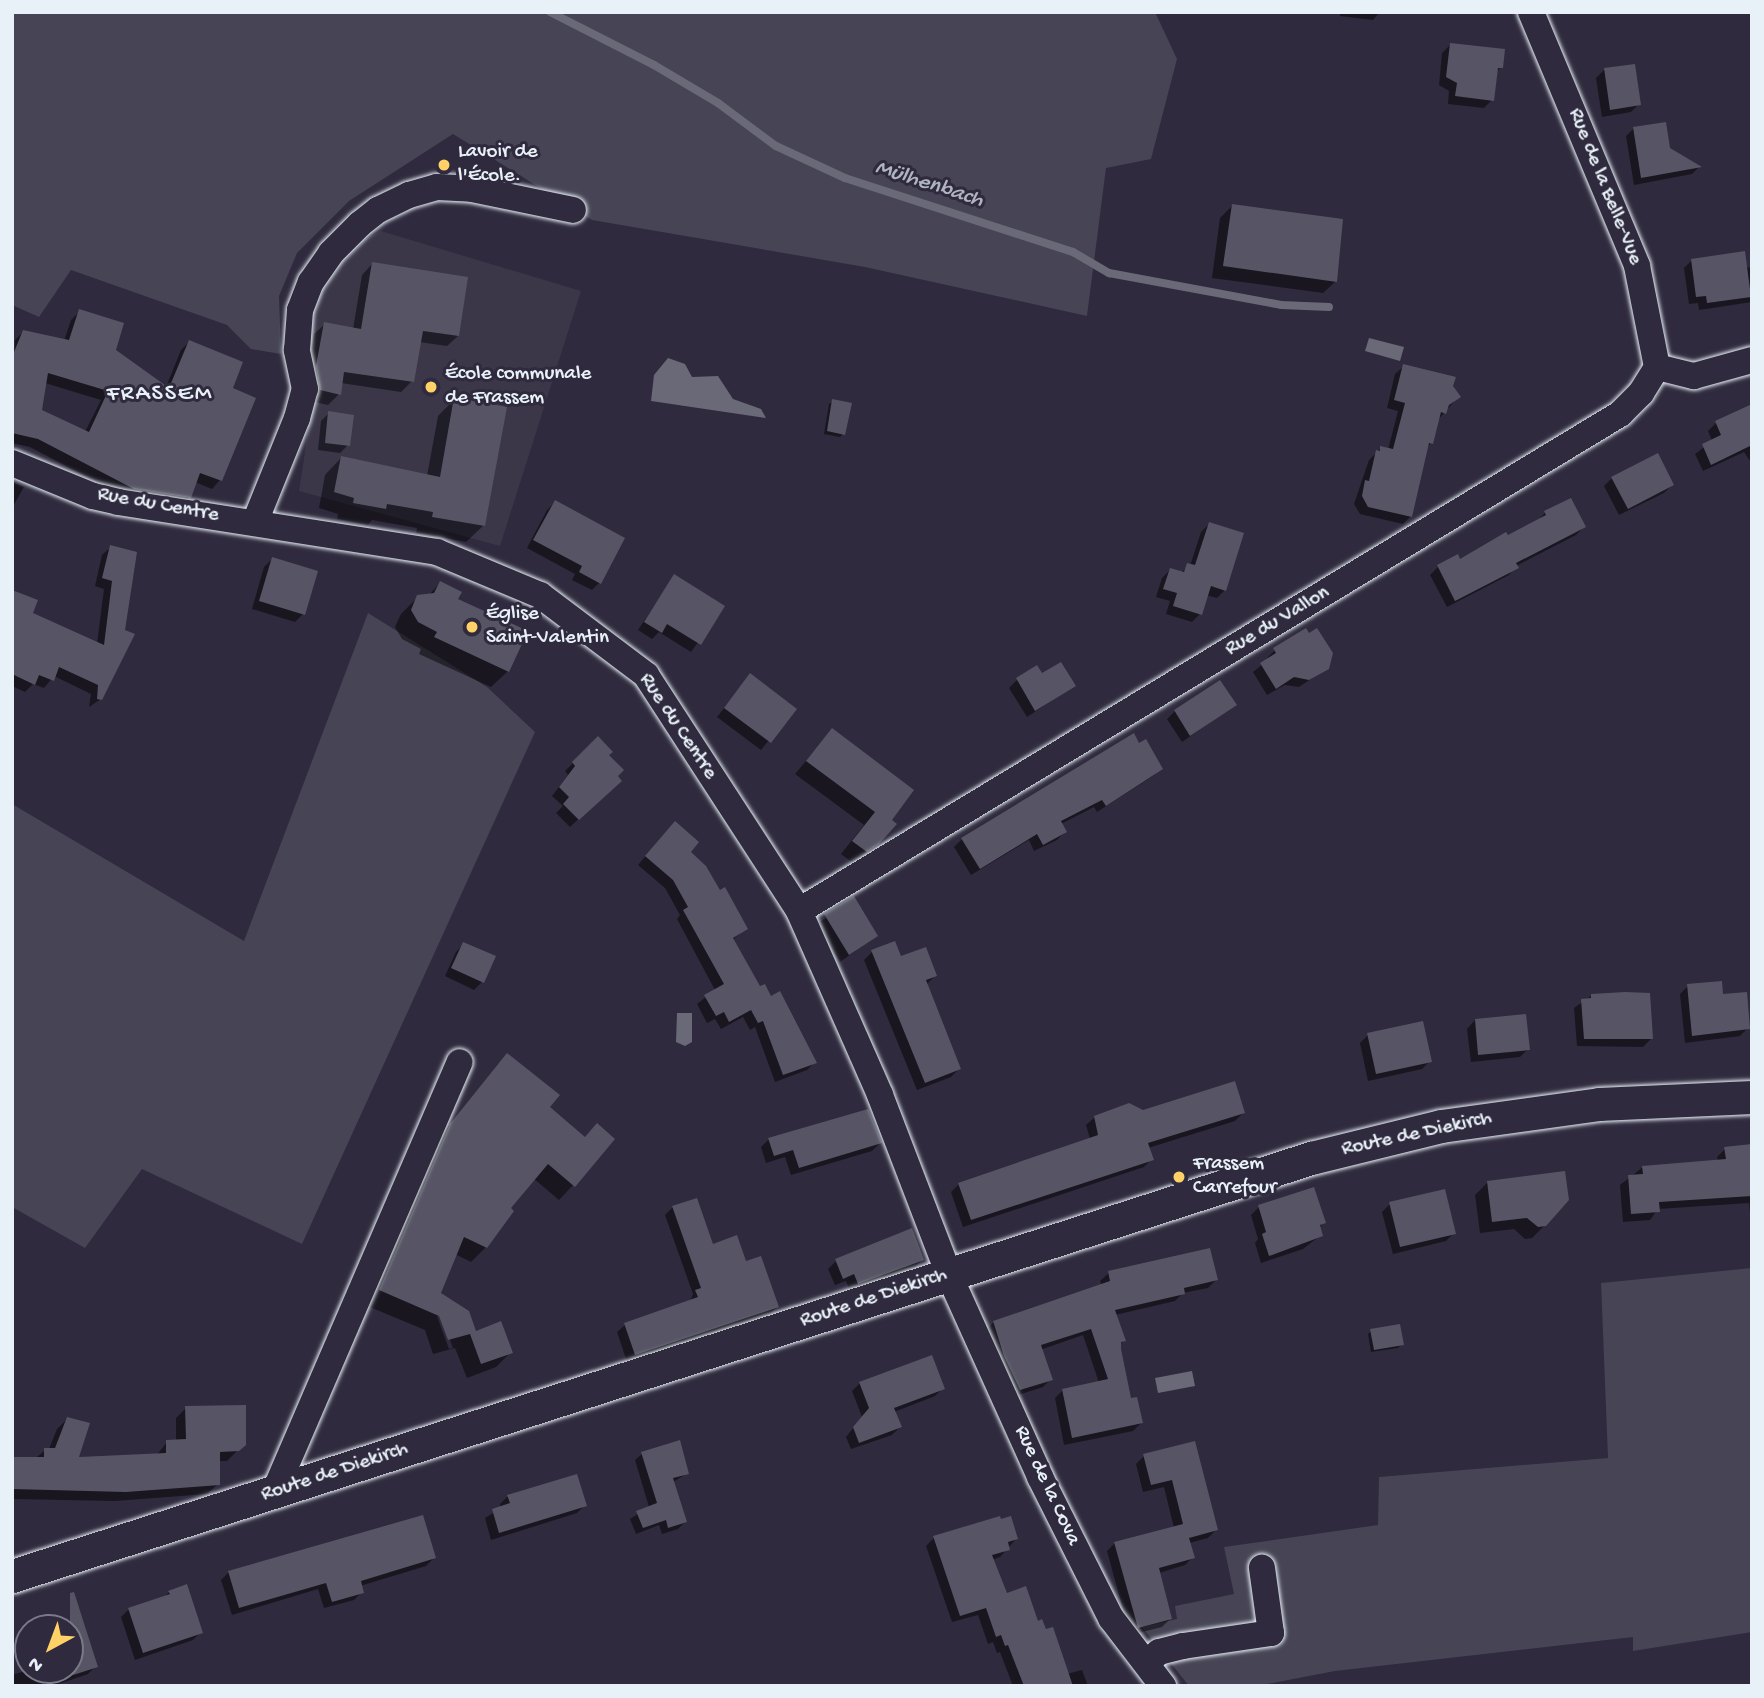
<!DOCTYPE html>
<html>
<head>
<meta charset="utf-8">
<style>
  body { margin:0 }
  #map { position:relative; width:1764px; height:1698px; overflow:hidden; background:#2f2a3d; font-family:"Gochi Hand",sans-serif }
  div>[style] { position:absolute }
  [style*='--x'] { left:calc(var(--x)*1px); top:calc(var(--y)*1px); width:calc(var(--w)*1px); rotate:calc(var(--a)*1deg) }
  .built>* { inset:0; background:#3b3749 }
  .green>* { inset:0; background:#464455 }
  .water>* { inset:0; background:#696978 }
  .shadow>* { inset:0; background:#0007 }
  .stream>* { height:8px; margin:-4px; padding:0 4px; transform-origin:4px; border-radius:4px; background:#696978 }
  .building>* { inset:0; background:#575565 }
  .roads { filter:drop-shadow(0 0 2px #e8f1f8) drop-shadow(0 0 2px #e8f1f8) }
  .minor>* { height:26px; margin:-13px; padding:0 13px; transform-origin:13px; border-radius:13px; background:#2f2a3d }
  .major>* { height:33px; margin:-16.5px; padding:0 16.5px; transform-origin:16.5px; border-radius:16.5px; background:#2f2a3d }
  .dots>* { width:19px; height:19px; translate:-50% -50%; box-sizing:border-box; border:4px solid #2f2a3d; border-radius:50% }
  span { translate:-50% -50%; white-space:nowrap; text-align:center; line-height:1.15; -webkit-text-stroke:6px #2f2a3d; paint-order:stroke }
  .poi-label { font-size:21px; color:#e8f1f8 }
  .left { translate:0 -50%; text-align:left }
  .street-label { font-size:21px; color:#e8f1f8 }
  .water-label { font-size:23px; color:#afb4be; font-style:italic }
  .quarter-label { font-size:24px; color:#e8f1f8; letter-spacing:2px }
  .frame { position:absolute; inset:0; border:14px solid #e8f1f8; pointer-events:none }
  .north { position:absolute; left:14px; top:1614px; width:70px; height:70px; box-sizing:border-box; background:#2f2a3d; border:2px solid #797a88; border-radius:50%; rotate:221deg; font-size:19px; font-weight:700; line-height:28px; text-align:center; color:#e8f1f8 }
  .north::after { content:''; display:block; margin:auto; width:24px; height:32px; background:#ffd166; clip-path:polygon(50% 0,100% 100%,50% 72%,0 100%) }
</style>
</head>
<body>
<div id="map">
  <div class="built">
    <div style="clip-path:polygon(381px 231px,581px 291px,500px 546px,299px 491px,311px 412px,308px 345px,312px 313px,332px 271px,352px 246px)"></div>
  </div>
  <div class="green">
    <div style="clip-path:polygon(12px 12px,1155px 12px,1177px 59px,1151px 159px,1106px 168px,1087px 316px,865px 267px,592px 220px,453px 134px,349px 201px,297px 253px,279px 296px,281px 354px,251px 349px,227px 325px,71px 270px,39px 317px,12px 305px)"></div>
    <div style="clip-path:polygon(368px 613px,487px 687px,535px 732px,302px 1244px,142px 1169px,85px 1248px,12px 1207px,12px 804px,244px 941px)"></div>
    <div style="clip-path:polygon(1752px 1268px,1752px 1632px,1633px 1651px,1633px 1637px,1335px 1671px,1257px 1686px,1189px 1686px,1142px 1627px,1177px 1619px,1175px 1606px,1234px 1594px,1224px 1547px,1378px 1525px,1379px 1477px,1608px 1458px,1601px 1283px)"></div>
  </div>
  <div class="water">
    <div style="clip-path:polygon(1369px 338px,1404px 347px,1400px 361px,1365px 351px)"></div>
    <div style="clip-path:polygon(668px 358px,685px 364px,692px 377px,718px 376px,733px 399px,761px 409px,766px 418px,651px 401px,654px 375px)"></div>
    <div style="clip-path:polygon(677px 1013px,692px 1013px,692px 1042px,685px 1046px,676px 1042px)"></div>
    <div style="clip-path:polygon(1192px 1371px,1195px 1386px,1158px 1393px,1155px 1378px)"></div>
  </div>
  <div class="shadow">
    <div style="clip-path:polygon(1340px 12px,1392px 12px,1378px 14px,1373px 20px,1340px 16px)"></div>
    <div style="clip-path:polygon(1576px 12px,1610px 12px,1576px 13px)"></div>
    <div style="clip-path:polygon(1450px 45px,1501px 67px,1495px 73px,1492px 100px,1484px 108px,1448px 104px,1449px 91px,1439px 85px,1442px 53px)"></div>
    <div style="clip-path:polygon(1604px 70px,1639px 104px,1631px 112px,1602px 117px,1596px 78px)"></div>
    <div style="clip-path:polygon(1634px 128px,1668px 149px,1699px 167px,1692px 174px,1634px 185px,1626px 136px)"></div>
    <div style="clip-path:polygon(1232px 206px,1336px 281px,1323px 293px,1212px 278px,1220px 218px)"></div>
    <div style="clip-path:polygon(1692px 260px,1752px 268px,1752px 302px,1699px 310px,1698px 303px,1689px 304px,1684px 268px)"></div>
    <div style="clip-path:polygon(372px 264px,458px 336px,447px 346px,419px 342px,412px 381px,401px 392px,341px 383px,339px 394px,328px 405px,310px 401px,306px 377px,314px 334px,325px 324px,353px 329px,362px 275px)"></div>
    <div style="clip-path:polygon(evenodd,80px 311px,114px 351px,166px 387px,181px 350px,189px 342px,230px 389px,220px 480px,212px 489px,195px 482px,190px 497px,181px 505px,125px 497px,30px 447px,12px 443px,15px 340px,23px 332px,64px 341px,71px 320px,80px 311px,45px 383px,101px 400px,85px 432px,40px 411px,45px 383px)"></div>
    <div style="clip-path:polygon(1404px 366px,1452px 386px,1459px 396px,1437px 421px,1431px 443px,1425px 449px,1411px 516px,1403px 524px,1360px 514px,1354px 504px,1369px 460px,1381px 448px,1388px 450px,1398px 411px,1387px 408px,1395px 374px)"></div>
    <div style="clip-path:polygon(455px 399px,483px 526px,466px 542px,416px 533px,417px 528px,372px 520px,368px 525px,337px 519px,338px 514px,319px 508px,325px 475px,341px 458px,427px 476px,438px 416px)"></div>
    <div style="clip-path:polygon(833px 401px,843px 434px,840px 437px,824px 434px,829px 404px)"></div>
    <div style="clip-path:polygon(1752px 406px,1752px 464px,1744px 452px,1703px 471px,1695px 454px,1712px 441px,1708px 431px,1716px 423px)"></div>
    <div style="clip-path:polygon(329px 413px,348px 445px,340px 453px,318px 450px,321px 421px)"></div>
    <div style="clip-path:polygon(1612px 478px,1672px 485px,1664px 493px,1619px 515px,1604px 486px)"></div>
    <div style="clip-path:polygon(12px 482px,24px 487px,12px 508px)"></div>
    <div style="clip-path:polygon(555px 502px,600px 582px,592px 590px,572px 580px,575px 574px,527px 548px,547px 510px)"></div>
    <div style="clip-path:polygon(1545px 513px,1584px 527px,1576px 535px,1516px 566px,1509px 575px,1447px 607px,1430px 575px,1438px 567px,1457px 557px,1460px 562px,1537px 521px)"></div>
    <div style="clip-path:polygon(1209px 524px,1225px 590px,1217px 598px,1206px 595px,1200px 614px,1192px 622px,1166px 614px,1170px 601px,1156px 597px,1162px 578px,1170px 570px,1180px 573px,1190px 566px,1201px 532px)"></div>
    <div style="clip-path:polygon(111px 547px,135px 553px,101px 699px,89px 707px,91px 694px,54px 676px,44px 688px,33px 684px,25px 692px,12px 686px,12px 591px,30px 614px,97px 644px,104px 589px,95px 586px,102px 555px)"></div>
    <div style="clip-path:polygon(272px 559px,303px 614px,295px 622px,252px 609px,264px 567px)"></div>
    <div style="clip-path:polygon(674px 576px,723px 607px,691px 652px,659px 632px,652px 639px,638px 630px)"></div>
    <div style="clip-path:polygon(440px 583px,508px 671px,491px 687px,419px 654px,421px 649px,402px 639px,395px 627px,401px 614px,418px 597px,428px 596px)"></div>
    <div style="clip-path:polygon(1275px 650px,1327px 668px,1299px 687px,1285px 685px,1267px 695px,1253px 672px,1268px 660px,1267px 658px)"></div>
    <div style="clip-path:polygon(1041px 675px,1074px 686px,1027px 717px,1009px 688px,1017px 680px)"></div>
    <div style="clip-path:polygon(750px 676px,794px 709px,761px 750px,717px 717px)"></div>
    <div style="clip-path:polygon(1235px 705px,1182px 742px,1167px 719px,1175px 711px)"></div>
    <div style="clip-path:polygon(832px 730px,890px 820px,878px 843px,853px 863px,841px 854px,864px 825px,795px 774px)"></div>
    <div style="clip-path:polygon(598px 739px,615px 776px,612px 788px,570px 827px,556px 813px,563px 806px,552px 796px,568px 775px,565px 771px)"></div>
    <div style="clip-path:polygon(1139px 745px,1161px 769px,1153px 776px,1097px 812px,1094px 807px,1061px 824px,1065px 832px,1057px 840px,1034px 851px,1029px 840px,971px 875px,954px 847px,962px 839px)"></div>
    <div style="clip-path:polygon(667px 831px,688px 852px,746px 929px,732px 940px,760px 989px,815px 1062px,807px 1070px,775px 1082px,755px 1027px,750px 1030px,743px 1017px,721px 1029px,715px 1019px,707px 1023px,697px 1004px,715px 990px,677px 919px,680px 915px,665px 888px,638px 865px)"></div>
    <div style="clip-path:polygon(853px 899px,876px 936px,840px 962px,817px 924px)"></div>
    <div style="clip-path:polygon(464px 944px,482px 982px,474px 990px,445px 976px,456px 952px)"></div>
    <div style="clip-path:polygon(872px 952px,900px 958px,935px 976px,926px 985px,959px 1069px,951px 1077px,917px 1090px,864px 960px)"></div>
    <div style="clip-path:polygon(1688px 986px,1721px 996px,1748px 1028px,1740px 1036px,1685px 1043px,1680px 994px)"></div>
    <div style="clip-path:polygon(1591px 996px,1651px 1039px,1643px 1047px,1577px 1046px,1574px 1008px)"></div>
    <div style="clip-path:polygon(1475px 1020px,1528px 1049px,1520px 1057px,1471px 1062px,1467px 1029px)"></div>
    <div style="clip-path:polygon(1368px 1035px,1430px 1061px,1422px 1069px,1368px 1081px,1360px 1043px)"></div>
    <div style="clip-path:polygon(evenodd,507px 1056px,547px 1107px,573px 1185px,559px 1200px,533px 1178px,509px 1208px,486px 1247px,471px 1262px,455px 1254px,439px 1293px,475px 1333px,511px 1352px,496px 1367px,467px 1378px,455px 1348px,433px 1354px,425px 1330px,365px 1305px,436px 1141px,507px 1056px,437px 1316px,441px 1316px,453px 1348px,449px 1349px,437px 1316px)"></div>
    <div style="clip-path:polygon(1143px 1112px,1243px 1113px,1235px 1121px,1148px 1148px,1152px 1159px,1144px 1167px,963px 1227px,951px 1192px,959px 1184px,1090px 1139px,1086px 1125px,1095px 1117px)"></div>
    <div style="clip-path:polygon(769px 1139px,880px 1143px,872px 1151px,791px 1175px,785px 1157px,766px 1163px,761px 1147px)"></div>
    <div style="clip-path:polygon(1752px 1146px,1752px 1232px,1749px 1203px,1658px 1209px,1650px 1220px,1623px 1222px,1620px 1185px,1643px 1167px,1718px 1161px,1717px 1157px,1725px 1149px)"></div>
    <div style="clip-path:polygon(1488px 1182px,1545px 1225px,1532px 1238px,1525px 1239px,1514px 1229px,1480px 1233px,1475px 1195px)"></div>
    <div style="clip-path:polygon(1390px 1204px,1454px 1233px,1446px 1241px,1393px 1254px,1382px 1212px)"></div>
    <div style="clip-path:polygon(673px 1207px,712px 1246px,745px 1263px,777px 1307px,769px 1315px,627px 1362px,617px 1332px,625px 1325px,690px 1302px,693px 1294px,665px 1215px)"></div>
    <div style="clip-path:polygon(1259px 1207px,1324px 1222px,1319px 1228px,1321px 1235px,1303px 1249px,1261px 1263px,1255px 1243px,1258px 1239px,1251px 1215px)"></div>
    <div style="clip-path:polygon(922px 1260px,914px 1268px,850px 1291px,846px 1281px,835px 1285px,828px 1269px,836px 1261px)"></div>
    <div style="clip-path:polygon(1109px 1273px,1216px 1280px,1208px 1288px,1183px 1293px,1175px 1301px,1115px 1315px,1124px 1340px,1119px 1345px,1129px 1400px,1141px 1423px,1133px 1431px,1064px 1445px,1055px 1398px,1063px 1390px,1099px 1383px,1083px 1335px,1040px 1350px,1051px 1379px,1043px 1387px,1012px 1397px,986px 1330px,994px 1322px,1102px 1286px,1100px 1281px)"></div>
    <div style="clip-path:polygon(1371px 1331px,1402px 1344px,1398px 1348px,1371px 1352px,1368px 1334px)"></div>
    <div style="clip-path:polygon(860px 1383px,943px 1388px,935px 1396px,894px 1412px,900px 1427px,892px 1435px,851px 1449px,846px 1437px,862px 1417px,852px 1391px)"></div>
    <div style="clip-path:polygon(186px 1408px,244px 1444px,227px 1461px,218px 1461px,218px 1484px,207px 1494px,115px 1501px,12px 1499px,12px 1458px,36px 1458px,45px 1450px,49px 1449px,57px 1429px,68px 1418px,77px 1459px,156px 1456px,167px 1442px,176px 1441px,176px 1418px)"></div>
    <div style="clip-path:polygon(1194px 1443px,1216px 1530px,1208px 1538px,1189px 1543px,1193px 1557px,1185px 1565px,1159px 1573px,1170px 1619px,1162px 1627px,1130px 1635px,1107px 1551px,1115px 1543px,1174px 1528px,1164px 1487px,1143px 1492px,1136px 1464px,1144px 1456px)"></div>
    <div style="clip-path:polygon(642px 1454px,688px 1473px,673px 1482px,685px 1522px,678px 1529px,662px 1534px,659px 1525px,636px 1534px,630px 1519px,649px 1507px,635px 1460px)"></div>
    <div style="clip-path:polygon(508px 1496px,585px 1505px,577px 1513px,491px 1540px,485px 1518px,501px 1508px,500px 1504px)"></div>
    <div style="clip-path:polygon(999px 1518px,1016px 1539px,1000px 1557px,992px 1560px,1006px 1595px,1036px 1623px,1067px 1674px,1082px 1670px,1088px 1686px,1013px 1686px,1000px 1652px,997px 1653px,993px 1642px,988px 1644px,978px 1615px,952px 1622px,926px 1546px,934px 1538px)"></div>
    <div style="clip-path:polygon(434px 1558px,426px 1566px,360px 1586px,362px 1592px,354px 1600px,324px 1608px,318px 1589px,232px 1615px,221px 1580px,229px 1572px)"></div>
    <div style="clip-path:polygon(169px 1592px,201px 1632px,193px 1640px,135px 1660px,121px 1617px,129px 1609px,164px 1598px)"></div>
    <div style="clip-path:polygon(82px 1621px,96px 1666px,88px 1674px,53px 1686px,12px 1686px,12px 1675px,25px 1671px,19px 1652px,28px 1644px,28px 1670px,70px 1670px,70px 1628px,61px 1628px)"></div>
  </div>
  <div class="stream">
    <div style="--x:550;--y:12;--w:117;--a:27"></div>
    <div style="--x:654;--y:65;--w:74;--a:30.7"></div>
    <div style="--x:718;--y:103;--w:72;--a:36.6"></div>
    <div style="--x:776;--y:146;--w:76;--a:24.9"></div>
    <div style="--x:845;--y:178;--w:240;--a:18"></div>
    <div style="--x:1073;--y:252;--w:42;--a:30.3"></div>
    <div style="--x:1109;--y:273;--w:175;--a:10.5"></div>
    <div style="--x:1281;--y:305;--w:48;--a:2.4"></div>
  </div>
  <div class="building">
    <div style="clip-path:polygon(1450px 43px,1505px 49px,1503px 68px,1498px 68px,1494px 101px,1455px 96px,1457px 83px,1446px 77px)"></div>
    <div style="clip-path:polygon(1635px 64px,1641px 105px,1610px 110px,1604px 68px)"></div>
    <div style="clip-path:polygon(1666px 122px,1670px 148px,1702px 167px,1641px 178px,1633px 127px)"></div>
    <div style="clip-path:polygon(1232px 204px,1343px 219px,1337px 282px,1223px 266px)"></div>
    <div style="clip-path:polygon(1745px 251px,1751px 297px,1707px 303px,1706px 296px,1696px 297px,1691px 259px)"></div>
    <div style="clip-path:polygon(372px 262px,468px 277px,459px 336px,423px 331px,414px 382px,344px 372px,341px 395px,320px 390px,316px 366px,324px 322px,361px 329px)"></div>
    <div style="clip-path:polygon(evenodd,79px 309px,124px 323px,116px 350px,169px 388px,189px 340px,243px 362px,233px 388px,256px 398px,222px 481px,200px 473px,191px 498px,134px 489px,38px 439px,12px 433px,12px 357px,23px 330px,69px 340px,79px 309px,48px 373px,108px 391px,89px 432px,42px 410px,48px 373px)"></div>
    <div style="clip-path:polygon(1403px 364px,1456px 377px,1453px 386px,1461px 397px,1449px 405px,1446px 414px,1441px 412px,1433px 444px,1429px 443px,1412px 517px,1368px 507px,1362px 496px,1365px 480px,1369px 481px,1376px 450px,1380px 451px,1380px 446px,1393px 449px,1405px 403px,1394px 400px)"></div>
    <div style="clip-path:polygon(454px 397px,507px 407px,485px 526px,432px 517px,433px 512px,387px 504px,386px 509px,353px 503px,354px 498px,334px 492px,341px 456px,440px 477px)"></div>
    <div style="clip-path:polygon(832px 399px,852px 403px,845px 435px,827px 431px)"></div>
    <div style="clip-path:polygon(1752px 404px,1752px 445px,1711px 465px,1702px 444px,1721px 435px,1715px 421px)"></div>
    <div style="clip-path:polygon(328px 411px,354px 415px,350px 446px,325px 443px)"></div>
    <div style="clip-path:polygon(1658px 453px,1674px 485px,1628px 509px,1611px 477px)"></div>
    <div style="clip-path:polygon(1571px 498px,1586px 527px,1516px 563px,1519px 568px,1455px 601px,1437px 565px,1458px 554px,1460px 559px,1506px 532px,1508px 535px,1546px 515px,1544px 511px)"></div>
    <div style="clip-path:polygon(555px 500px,625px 538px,601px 584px,579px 572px,582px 566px,533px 540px)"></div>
    <div style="clip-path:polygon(1209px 522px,1244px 533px,1226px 591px,1211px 586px,1202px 615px,1173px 606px,1177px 593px,1163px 589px,1170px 568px,1184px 572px,1187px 563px,1195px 565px)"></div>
    <div style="clip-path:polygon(110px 545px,137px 552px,125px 630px,135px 634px,102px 700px,97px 699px,98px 685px,59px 667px,54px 681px,39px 675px,35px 685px,12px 674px,12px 590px,38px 600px,33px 613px,104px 645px,112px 581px,102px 578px)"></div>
    <div style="clip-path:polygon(272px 557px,318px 571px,305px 615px,259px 601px)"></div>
    <div style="clip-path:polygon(674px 574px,725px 606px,701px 645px,667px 624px,662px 633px,644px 622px)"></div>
    <div style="clip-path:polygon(440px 581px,462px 592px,458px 599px,528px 631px,509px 672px,434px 637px,437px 632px,418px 622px,411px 610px,417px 595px,434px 593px)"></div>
    <div style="clip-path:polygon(1306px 628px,1309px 633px,1317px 628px,1333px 653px,1329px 669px,1309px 680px,1294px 677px,1276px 689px,1260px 663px,1276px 653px,1273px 648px)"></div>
    <div style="clip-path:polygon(1061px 662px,1076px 686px,1035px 711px,1016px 678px,1037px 665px,1042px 673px)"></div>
    <div style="clip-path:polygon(750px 673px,797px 709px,771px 743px,724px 708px)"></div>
    <div style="clip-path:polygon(1220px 680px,1237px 705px,1190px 736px,1174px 710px)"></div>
    <div style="clip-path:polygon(832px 728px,914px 790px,892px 820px,897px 824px,879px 844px,867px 852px,852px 841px,875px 812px,806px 761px)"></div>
    <div style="clip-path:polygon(1134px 733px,1139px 743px,1146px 739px,1163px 769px,1106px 806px,1102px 800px,1061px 821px,1067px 832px,1043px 845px,1037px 834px,980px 869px,961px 838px)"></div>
    <div style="clip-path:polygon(598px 736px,613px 752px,609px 755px,624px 770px,618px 776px,622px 781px,579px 820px,563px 804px,569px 797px,559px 787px,575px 766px,572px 762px)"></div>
    <div style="clip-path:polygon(675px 821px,699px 842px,691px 852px,706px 866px,720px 890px,725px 887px,748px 929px,733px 938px,760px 986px,765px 984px,771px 996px,780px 991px,817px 1063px,783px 1075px,763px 1021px,758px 1023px,751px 1010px,729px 1022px,724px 1012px,716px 1016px,704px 995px,724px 984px,683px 910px,688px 907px,673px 880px,645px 856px)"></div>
    <div style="clip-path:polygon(854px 896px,878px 936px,849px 955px,824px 914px)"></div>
    <div style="clip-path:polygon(895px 941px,901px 956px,926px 947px,937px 976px,926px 980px,961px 1069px,925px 1083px,871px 950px)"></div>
    <div style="clip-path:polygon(463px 942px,496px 956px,484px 983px,451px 968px)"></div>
    <div style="clip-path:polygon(1722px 981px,1723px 994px,1747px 992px,1750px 1029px,1692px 1036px,1687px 984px)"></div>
    <div style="clip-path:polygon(1625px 992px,1650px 993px,1653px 1039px,1584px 1039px,1581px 999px,1591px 998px,1591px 994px)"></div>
    <div style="clip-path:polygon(1526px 1014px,1530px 1050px,1478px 1055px,1475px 1019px)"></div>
    <div style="clip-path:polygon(1423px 1021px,1432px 1062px,1376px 1074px,1367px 1033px)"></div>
    <div style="clip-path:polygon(507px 1053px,560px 1095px,550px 1107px,585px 1137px,597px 1123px,615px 1139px,575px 1187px,548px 1164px,511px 1208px,514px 1211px,487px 1248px,464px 1237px,441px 1293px,469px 1311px,476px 1331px,501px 1321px,513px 1353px,481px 1364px,470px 1334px,448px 1340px,439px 1316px,379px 1290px,450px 1124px)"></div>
    <div style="clip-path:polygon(1235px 1081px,1245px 1113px,1148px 1143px,1154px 1160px,971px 1220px,958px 1183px,1098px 1135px,1094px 1116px,1129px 1103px,1143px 1110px)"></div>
    <div style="clip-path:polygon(868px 1109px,882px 1143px,799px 1168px,793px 1150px,774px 1156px,768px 1138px)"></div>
    <div style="clip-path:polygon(1752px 1144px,1752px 1196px,1659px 1202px,1660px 1212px,1631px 1214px,1628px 1175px,1643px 1174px,1642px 1166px,1726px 1159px,1724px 1147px)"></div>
    <div style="clip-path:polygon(1565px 1171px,1569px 1200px,1546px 1226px,1538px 1227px,1527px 1218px,1492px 1222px,1487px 1181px)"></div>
    <div style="clip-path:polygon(1314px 1187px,1326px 1223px,1320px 1225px,1323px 1236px,1269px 1256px,1262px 1234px,1266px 1232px,1258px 1205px)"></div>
    <div style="clip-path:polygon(1445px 1189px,1456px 1234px,1400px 1247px,1389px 1202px)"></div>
    <div style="clip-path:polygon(697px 1198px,713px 1244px,737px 1235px,746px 1261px,761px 1256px,779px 1307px,635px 1355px,624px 1323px,698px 1297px,695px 1290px,701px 1288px,672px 1206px)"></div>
    <div style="clip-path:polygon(912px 1228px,924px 1260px,858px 1284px,854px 1274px,843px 1279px,835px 1259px)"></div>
    <div style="clip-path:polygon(1210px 1248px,1218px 1280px,1184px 1288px,1185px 1294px,1115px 1310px,1126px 1341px,1121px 1342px,1121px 1349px,1131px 1398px,1137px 1397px,1143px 1423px,1072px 1438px,1062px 1389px,1108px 1379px,1091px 1329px,1041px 1345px,1053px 1380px,1020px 1390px,1004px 1356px,993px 1321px,1110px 1281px,1108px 1271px)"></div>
    <div style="clip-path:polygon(1400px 1324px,1404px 1345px,1374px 1350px,1370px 1329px)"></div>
    <div style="clip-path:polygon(932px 1355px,945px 1389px,894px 1408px,902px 1427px,859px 1443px,853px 1427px,869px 1408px,859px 1382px)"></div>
    <div style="clip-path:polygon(246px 1405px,246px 1445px,239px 1451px,220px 1452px,220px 1485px,126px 1492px,12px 1489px,12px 1457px,44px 1457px,44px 1448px,55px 1448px,67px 1417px,90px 1423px,79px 1457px,166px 1453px,166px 1440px,186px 1439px,185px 1406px)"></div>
    <div style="clip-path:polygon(680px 1440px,689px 1474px,673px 1478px,687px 1522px,668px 1528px,666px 1520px,643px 1528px,636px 1511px,657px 1503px,641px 1452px)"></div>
    <div style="clip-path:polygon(1195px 1441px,1218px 1530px,1189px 1538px,1195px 1558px,1159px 1568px,1172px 1619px,1138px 1628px,1114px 1542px,1183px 1524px,1172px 1480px,1151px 1485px,1143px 1454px)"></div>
    <div style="clip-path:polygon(577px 1474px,587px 1506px,499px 1533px,492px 1509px,510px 1503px,507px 1495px)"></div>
    <div style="clip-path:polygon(423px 1515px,436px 1558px,361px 1581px,364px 1593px,332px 1602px,326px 1583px,239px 1608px,228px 1571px)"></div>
    <div style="clip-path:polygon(1000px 1516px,1001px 1519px,1011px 1516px,1018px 1539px,1008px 1542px,1010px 1550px,992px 1555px,1007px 1593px,1026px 1586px,1038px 1621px,1042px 1619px,1046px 1629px,1053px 1627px,1073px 1686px,1024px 1686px,1008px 1645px,1005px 1646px,1001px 1635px,996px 1637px,986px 1608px,960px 1616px,933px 1536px)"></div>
    <div style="clip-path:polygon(187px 1584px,203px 1633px,143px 1653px,128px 1608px,170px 1594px,168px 1591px)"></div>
    <div style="clip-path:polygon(74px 1592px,98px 1667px,70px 1676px,70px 1593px)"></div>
  </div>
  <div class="roads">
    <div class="minor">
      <div style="--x:1531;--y:12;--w:275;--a:67.3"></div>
      <div style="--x:1637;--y:266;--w:103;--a:78.8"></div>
      <div style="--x:1657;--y:367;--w:38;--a:14"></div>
      <div style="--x:1694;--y:376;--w:60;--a:-15.4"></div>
      <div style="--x:12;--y:463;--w:87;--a:22.2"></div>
      <div style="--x:93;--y:496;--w:26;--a:13"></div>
      <div style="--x:118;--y:502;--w:323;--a:8.9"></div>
      <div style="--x:437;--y:552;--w:112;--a:22.7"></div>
      <div style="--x:540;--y:595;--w:133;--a:37"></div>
      <div style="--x:646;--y:675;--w:281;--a:57"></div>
      <div style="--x:799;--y:911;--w:201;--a:66.2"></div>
      <div style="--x:880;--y:1095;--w:193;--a:69"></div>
      <div style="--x:949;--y:1275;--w:222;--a:65.7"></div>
      <div style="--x:1040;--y:1477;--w:158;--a:63.3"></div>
      <div style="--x:1111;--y:1618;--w:86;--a:52.6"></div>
      <div style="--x:255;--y:522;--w:112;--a:-68"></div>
      <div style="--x:297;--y:418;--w:30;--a:-75"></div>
      <div style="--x:305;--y:389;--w:40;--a:-102"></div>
      <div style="--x:297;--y:350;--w:40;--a:-85.7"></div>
      <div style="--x:300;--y:310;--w:30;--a:-69"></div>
      <div style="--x:311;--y:282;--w:35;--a:-55"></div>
      <div style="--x:331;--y:253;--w:41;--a:-45"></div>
      <div style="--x:360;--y:224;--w:23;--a:-38"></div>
      <div style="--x:378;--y:210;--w:34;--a:-26"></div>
      <div style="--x:409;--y:195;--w:29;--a:-16"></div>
      <div style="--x:437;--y:187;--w:35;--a:3"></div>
      <div style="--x:472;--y:189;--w:103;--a:11.7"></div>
      <div style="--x:799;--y:911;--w:960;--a:-31.19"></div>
      <div style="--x:1620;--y:414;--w:30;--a:-45"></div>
      <div style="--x:1641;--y:393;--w:31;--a:-58"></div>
      <div style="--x:274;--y:1493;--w:469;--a:-66.7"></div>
      <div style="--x:1146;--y:1663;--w:17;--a:-40"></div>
      <div style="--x:1159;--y:1652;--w:25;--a:-14"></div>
      <div style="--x:1183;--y:1646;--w:89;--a:-8.4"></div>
      <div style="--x:1271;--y:1633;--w:66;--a:-97.9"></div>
    </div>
    <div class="major">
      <div style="--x:12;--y:1576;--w:1365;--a:-17.84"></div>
      <div style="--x:1311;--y:1158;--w:134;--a:-13.8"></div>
      <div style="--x:1441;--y:1126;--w:160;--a:-7.9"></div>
      <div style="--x:1599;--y:1104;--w:153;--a:-2.6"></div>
    </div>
  </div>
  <div class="dots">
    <div style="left:444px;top:165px;background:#ffd166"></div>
    <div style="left:431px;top:387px;background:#ffd166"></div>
    <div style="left:472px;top:627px;background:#ffd166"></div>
    <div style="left:1179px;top:1177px;background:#ffd166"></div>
  </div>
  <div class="poi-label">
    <span class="left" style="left:458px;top:165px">Lavoir de<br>l'École.</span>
    <span class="left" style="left:445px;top:387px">École communale<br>de Frassem</span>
    <span class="left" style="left:486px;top:627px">Église<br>Saint-Valentin</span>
    <span class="left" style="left:1193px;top:1177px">Frassem<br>Carrefour</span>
  </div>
  <div class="street-label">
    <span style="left:1604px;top:187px;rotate:68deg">Rue de la Belle-Vue</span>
    <span style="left:158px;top:506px;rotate:10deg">Rue du Centre</span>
    <span style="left:1278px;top:622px;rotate:-31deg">Rue du Vallon</span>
    <span style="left:677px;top:727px;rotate:56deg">Rue du Centre</span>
    <span style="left:1417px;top:1135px;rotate:-12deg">Route de Diekirch</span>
    <span style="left:874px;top:1299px;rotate:-18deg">Route de Diekirch</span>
    <span style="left:335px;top:1473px;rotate:-18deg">Route de Diekirch</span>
    <span style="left:1046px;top:1486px;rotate:65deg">Rue de la Cova</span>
  </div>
  <div class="water-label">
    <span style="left:929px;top:185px;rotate:18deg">Mülhenbach</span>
  </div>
  <div class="quarter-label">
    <span style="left:160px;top:395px">FRASSEM</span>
  </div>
  <div class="frame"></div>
  <div class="north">N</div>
</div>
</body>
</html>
